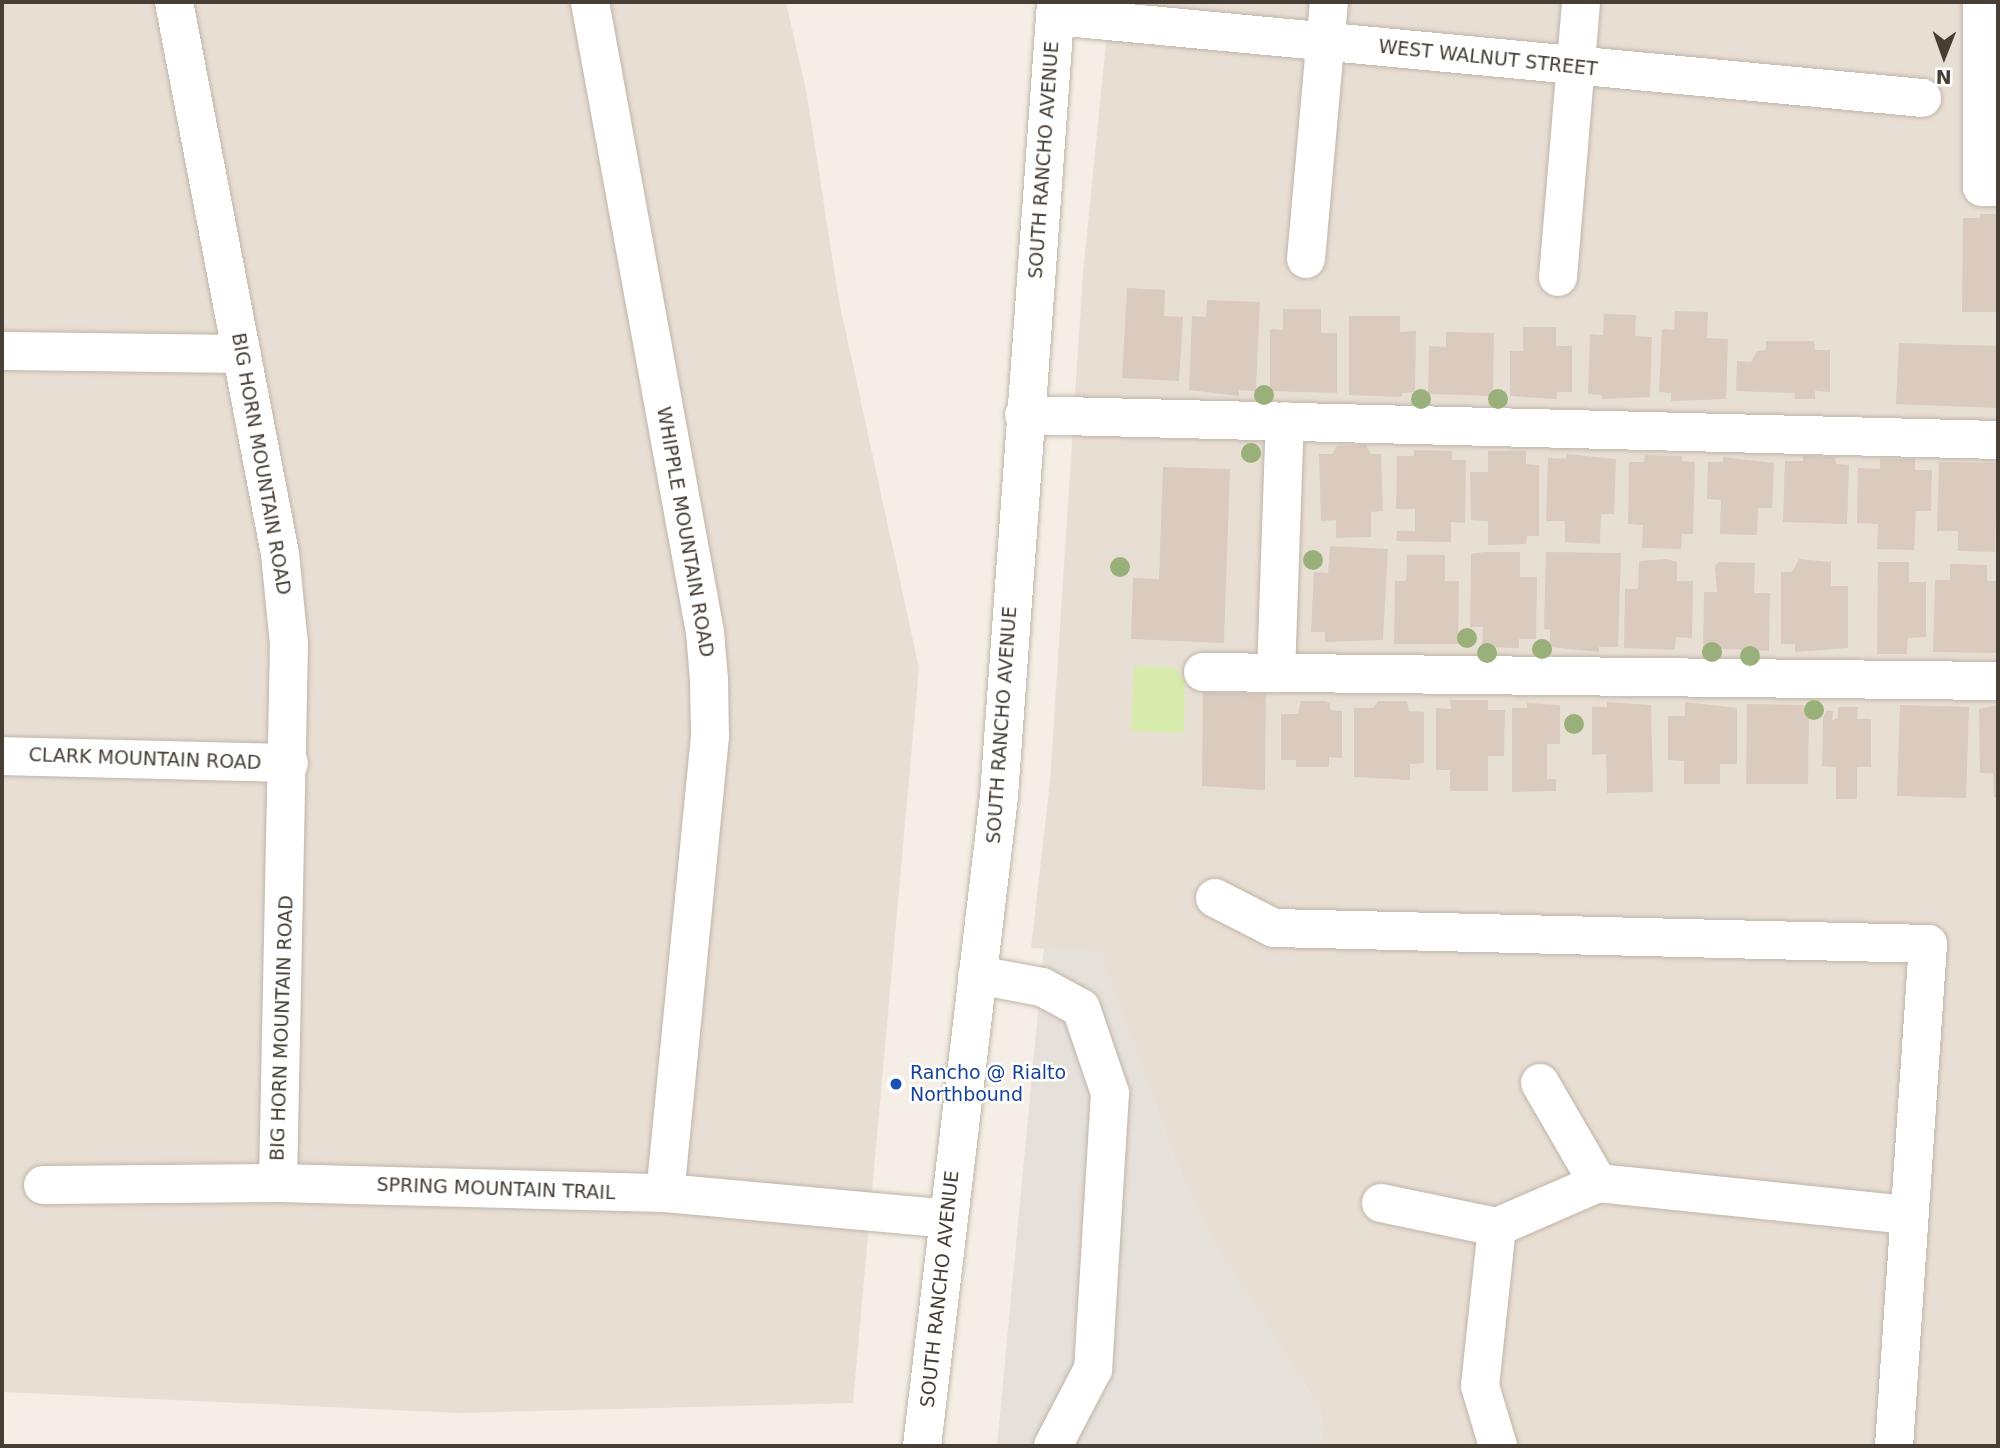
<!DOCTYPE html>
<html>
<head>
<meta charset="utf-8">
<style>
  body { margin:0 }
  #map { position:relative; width:2000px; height:1448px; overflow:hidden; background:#f4eee6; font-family:"DejaVu Sans",sans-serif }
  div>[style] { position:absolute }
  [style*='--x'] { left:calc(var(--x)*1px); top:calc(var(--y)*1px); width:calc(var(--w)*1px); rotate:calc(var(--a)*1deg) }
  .residential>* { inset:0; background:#e8dfd4 }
  .industrial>* { inset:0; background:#e6e0db }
  .green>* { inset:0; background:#d7ebac }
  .building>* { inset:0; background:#dacbbe }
  .roads { filter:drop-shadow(0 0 2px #c0b5a8) drop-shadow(0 0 2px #c0b5a8) }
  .minor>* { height:38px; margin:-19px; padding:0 19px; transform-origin:19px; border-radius:19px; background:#fff }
  .trees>* { width:20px; height:20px; margin:-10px; border-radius:50%; background:#9ab07b }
  .dots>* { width:19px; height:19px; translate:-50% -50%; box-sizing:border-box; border:4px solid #fff; border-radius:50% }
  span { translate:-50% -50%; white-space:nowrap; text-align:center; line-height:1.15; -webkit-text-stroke:5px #fff; paint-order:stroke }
  .street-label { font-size:19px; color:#473e35 }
  .transit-label { font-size:19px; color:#164399 }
  .left { translate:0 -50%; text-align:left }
  .frame { position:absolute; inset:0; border:4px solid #473e35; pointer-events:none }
  .north { position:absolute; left:1909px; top:21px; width:70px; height:70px; -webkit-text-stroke:5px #fff; paint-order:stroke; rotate:181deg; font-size:19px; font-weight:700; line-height:28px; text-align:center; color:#473e35 }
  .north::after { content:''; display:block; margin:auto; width:24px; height:32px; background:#473e35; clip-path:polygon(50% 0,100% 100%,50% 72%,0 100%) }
</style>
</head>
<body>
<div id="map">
  <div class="residential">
    <div style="clip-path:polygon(2px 2px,786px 2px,807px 95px,839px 301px,919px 668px,853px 1403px,458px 1413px,2px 1392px)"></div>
    <div style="clip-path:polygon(1110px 2px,1998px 2px,1998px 1446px,1322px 1446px,1320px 1409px,1212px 1241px,1176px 1163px,1099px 951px,1031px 948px,1050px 781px,1083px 273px)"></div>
  </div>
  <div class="industrial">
    <div style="clip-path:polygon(1044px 948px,1099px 950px,1176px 1163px,1212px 1241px,1320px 1409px,1322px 1446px,997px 1446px)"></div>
  </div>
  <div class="green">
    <div style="clip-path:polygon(1134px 666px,1174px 667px,1185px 681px,1184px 733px,1131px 731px)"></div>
  </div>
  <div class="building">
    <div style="clip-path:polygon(1980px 214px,1998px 214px,1998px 312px,1962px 312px,1963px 218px,1980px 218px)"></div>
    <div style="clip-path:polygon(1127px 288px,1165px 290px,1164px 316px,1183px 317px,1179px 381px,1122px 378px)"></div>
    <div style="clip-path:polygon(1207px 300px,1260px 302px,1256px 391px,1239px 390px,1239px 396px,1189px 390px,1192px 316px,1206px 317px)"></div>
    <div style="clip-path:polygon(1283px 309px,1321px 309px,1321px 333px,1337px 333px,1337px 393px,1270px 391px,1270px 329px,1283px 330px)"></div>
    <div style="clip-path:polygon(1675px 311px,1708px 312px,1707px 338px,1728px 339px,1726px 399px,1671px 401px,1671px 393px,1659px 392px,1662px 329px,1674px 330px)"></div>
    <div style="clip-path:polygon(1604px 314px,1636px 315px,1635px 336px,1652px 337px,1650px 397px,1601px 399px,1602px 395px,1588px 394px,1590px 334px,1603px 335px)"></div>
    <div style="clip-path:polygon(1349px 316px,1400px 316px,1400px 332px,1416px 331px,1415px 392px,1402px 393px,1402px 397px,1349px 395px)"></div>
    <div style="clip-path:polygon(1523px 327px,1556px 327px,1556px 346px,1572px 346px,1572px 392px,1557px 392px,1557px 399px,1510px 396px,1510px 351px,1523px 351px)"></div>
    <div style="clip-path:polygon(1446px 332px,1494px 333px,1493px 396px,1428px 394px,1429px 346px,1446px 347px)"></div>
    <div style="clip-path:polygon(1766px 341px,1814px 341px,1815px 350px,1830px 350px,1830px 392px,1815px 391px,1815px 399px,1794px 399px,1795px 393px,1736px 391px,1737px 361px,1751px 362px,1757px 351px,1766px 350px)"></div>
    <div style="clip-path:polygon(1899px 343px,1998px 346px,1998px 408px,1896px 404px)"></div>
    <div style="clip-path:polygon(1366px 445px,1371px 454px,1381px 454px,1383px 511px,1371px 512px,1371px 537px,1336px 538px,1336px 520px,1321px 521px,1319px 454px,1332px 454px,1337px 446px)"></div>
    <div style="clip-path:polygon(1414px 450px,1452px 451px,1452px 460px,1466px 460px,1465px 523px,1451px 522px,1451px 542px,1396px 541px,1397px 531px,1415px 531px,1415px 509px,1396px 509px,1397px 456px,1414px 456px)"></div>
    <div style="clip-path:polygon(1488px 451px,1526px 451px,1526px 464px,1539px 465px,1539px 536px,1527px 536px,1526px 544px,1488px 545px,1488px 521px,1471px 520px,1470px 472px,1488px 472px)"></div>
    <div style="clip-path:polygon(1567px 454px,1616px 459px,1614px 514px,1601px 514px,1600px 544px,1565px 542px,1565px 521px,1546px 521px,1548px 458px,1566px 459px)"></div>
    <div style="clip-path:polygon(1645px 455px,1682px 456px,1682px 461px,1695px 462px,1693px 534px,1682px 534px,1681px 549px,1642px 548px,1643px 525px,1628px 524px,1629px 462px,1644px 462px)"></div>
    <div style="clip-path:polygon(1803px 456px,1834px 457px,1837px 464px,1849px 465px,1847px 524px,1783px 522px,1785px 461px,1803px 461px)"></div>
    <div style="clip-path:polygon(1723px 457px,1774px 463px,1772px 508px,1758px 508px,1757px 535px,1720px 534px,1721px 500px,1707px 499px,1708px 462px,1723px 462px)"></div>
    <div style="clip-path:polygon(1880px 459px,1915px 459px,1915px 470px,1932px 470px,1931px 511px,1916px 511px,1914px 550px,1877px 549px,1878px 524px,1857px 523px,1858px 468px,1880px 469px)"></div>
    <div style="clip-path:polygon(1939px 462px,1997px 463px,1995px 552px,1958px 551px,1958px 531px,1937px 531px)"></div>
    <div style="clip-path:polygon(1163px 467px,1230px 469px,1224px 643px,1131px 639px,1133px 578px,1159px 579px)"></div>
    <div style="clip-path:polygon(1330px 546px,1388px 549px,1383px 640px,1325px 642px,1325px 632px,1311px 632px,1314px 572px,1328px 573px)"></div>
    <div style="clip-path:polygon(1484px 552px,1520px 552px,1520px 577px,1537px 577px,1536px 639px,1519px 639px,1519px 648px,1482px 647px,1483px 627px,1470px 627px,1471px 554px)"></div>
    <div style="clip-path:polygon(1546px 552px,1621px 553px,1618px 647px,1599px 647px,1599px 652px,1550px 647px,1550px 630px,1544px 629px)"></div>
    <div style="clip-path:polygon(1407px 555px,1445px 555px,1445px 581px,1459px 581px,1458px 644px,1394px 644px,1395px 581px,1406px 581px)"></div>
    <div style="clip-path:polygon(1667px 559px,1677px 562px,1677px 581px,1693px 581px,1692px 638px,1676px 637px,1675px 650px,1624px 648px,1625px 589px,1638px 589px,1639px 561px)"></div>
    <div style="clip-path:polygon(1799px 559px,1831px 562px,1831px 586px,1848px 586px,1848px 648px,1795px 652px,1795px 644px,1781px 644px,1781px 572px,1792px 572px)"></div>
    <div style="clip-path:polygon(1719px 562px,1755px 563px,1754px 593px,1770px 593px,1769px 651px,1703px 648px,1704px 592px,1717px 592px,1715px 566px)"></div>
    <div style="clip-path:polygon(1878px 562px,1909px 562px,1909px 582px,1926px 582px,1926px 637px,1908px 638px,1907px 654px,1877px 654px)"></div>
    <div style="clip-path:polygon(1950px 564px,1987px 565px,1987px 581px,1998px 581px,1998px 653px,1933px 652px,1935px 580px,1950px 580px)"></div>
    <div style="clip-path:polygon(1203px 692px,1266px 694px,1265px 790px,1202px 786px)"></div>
    <div style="clip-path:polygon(1450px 700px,1488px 700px,1488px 710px,1505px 710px,1504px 756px,1488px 756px,1488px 791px,1450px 791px,1450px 770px,1436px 770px,1436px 708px,1451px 709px)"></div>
    <div style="clip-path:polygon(1301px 701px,1325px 701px,1330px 703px,1330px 710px,1342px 711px,1342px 758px,1329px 757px,1329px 767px,1296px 767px,1296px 760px,1281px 760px,1281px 714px,1298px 714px)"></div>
    <div style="clip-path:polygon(1378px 701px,1407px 701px,1409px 711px,1424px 712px,1424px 763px,1410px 764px,1410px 780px,1354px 777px,1354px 708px,1373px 708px)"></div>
    <div style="clip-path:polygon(1607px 702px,1651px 705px,1653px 792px,1607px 793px,1606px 754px,1592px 755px,1592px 707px,1607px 707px)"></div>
    <div style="clip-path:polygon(1685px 702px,1737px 708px,1737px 764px,1720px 764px,1720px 784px,1684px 784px,1684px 761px,1668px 760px,1668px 716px,1685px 716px)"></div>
    <div style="clip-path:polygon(1527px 703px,1560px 705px,1560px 744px,1547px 744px,1547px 779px,1556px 779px,1556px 791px,1512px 792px,1512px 708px,1527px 708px)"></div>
    <div style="clip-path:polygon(1747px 704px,1804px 705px,1804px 712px,1809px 711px,1808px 784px,1746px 784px)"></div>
    <div style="clip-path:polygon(1900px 705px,1969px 707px,1966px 798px,1897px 796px)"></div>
    <div style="clip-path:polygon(1998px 705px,1998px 797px,1994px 797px,1993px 773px,1980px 773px,1979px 709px)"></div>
    <div style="clip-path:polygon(1838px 707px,1858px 707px,1857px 719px,1871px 719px,1871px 767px,1857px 767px,1857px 799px,1836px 799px,1836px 767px,1822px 766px,1823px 718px,1826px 711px,1833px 711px,1832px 720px,1838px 718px)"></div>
  </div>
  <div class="roads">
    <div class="minor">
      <div style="--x:174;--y:2;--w:562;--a:79.13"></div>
      <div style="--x:280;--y:554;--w:90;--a:84.3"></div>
      <div style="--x:289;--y:644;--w:539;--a:91.17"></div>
      <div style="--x:590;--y:2;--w:640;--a:79.66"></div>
      <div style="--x:705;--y:632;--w:48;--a:85.2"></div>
      <div style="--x:709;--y:680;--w:56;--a:89"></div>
      <div style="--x:710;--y:736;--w:459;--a:95.6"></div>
      <div style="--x:1982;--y:2;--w:185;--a:90"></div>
      <div style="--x:1982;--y:187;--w:16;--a:0"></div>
      <div style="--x:1055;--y:16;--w:871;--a:5.4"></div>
      <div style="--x:1306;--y:259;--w:258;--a:-84.9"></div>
      <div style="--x:1558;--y:277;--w:276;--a:-85.2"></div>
      <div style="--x:2;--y:351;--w:240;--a:0.7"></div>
      <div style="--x:1024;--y:415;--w:974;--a:1.47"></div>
      <div style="--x:1203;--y:672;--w:795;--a:0.65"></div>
      <div style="--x:1276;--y:673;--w:252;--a:-88"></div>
      <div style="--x:2;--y:756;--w:287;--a:1.4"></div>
      <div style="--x:1215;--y:898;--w:66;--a:27"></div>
      <div style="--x:1274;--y:928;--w:654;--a:1.4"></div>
      <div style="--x:1928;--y:944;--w:503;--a:93.87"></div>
      <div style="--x:977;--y:975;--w:66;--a:10.5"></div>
      <div style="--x:1042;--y:987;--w:44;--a:28.3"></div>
      <div style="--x:1081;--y:1008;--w:90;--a:71.2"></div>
      <div style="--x:1110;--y:1093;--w:277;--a:93.5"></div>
      <div style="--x:1093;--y:1369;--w:87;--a:117.5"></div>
      <div style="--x:1540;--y:1083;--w:116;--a:59.9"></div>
      <div style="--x:43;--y:1185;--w:235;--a:-0.5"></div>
      <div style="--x:278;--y:1183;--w:387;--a:1.5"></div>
      <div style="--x:665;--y:1193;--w:284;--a:5.2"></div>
      <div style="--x:1381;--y:1203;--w:118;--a:11.7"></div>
      <div style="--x:922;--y:1446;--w:655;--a:-83.24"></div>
      <div style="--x:999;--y:796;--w:796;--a:-85.89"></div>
      <div style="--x:1498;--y:1446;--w:63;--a:-106.7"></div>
      <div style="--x:1480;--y:1386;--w:160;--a:-83.9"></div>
      <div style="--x:1497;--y:1227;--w:110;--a:-23.5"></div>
      <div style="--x:1598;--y:1183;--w:312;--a:5.9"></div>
    </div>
  </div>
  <div class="trees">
    <div style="left:1264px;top:395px"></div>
    <div style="left:1421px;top:399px"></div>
    <div style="left:1498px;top:399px"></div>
    <div style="left:1251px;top:453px"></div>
    <div style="left:1313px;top:560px"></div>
    <div style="left:1120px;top:567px"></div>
    <div style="left:1467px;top:638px"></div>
    <div style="left:1542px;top:649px"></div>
    <div style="left:1712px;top:652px"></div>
    <div style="left:1487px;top:653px"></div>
    <div style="left:1750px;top:656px"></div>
    <div style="left:1814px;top:710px"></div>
    <div style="left:1574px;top:724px"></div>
  </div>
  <div class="dots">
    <div style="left:896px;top:1084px;background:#1a4fb4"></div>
  </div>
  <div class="street-label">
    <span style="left:1488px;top:58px;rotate:6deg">WEST WALNUT STREET</span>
    <span style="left:1044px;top:160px;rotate:-86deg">SOUTH RANCHO AVENUE</span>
    <span style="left:261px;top:464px;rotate:80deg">BIG HORN MOUNTAIN ROAD</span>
    <span style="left:685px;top:532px;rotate:80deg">WHIPPLE MOUNTAIN ROAD</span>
    <span style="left:1002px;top:725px;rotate:-86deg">SOUTH RANCHO AVENUE</span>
    <span style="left:145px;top:759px;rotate:2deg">CLARK MOUNTAIN ROAD</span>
    <span style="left:282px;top:1028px;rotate:-88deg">BIG HORN MOUNTAIN ROAD</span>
    <span style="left:496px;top:1189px;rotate:2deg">SPRING MOUNTAIN TRAIL</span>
    <span style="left:940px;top:1289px;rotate:-84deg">SOUTH RANCHO AVENUE</span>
  </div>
  <div class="transit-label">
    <span class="left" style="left:910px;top:1084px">Rancho @ Rialto<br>Northbound</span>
  </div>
  <div class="frame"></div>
  <div class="north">N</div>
</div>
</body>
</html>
